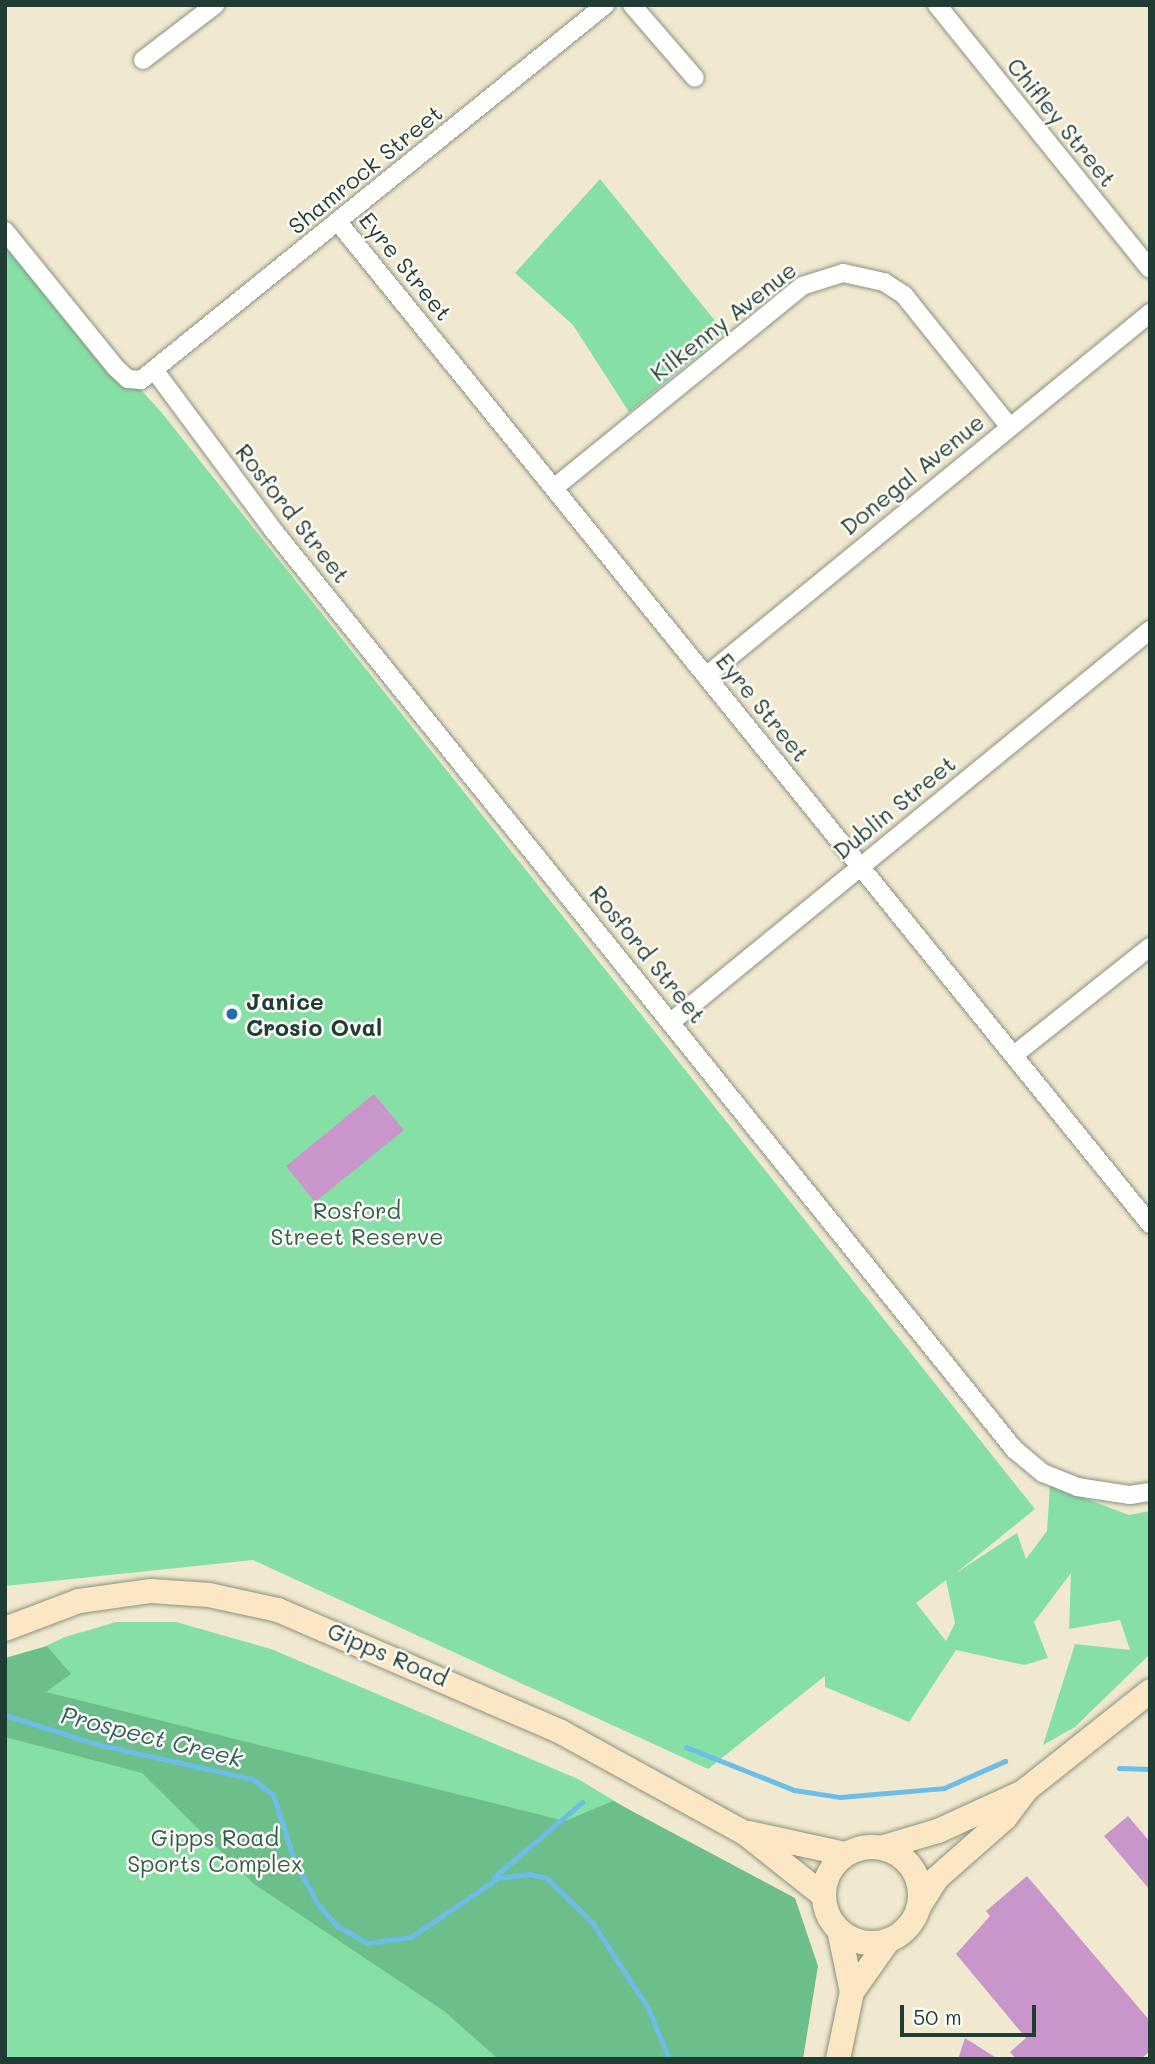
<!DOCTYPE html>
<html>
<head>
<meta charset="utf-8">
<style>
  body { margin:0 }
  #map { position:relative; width:1155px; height:2064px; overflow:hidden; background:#f1e9cf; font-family:Mali,sans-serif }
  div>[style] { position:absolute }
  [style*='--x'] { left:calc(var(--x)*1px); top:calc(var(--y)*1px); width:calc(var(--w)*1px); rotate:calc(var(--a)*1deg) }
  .green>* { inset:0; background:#86e0a6 }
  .forest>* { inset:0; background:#6cbe8b }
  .stream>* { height:5px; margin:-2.5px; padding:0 2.5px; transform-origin:2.5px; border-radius:2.5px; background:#6cbde7 }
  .building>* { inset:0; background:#c996cb }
  .roads { filter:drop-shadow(0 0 2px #889382) drop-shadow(0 0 2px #889382) }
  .street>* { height:18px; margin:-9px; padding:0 9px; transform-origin:9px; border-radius:9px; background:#fff }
  .secondary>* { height:24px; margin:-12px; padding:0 12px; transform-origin:12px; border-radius:12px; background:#fbe7c3 }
  .secondary>.ring { margin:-12px; padding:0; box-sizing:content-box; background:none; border:24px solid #fbe7c3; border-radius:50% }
  .dots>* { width:19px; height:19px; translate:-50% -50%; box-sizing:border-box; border:4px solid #fdfcf7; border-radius:50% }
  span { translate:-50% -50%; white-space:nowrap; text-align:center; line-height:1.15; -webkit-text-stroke:5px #fdfcf7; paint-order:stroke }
  .street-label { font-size:23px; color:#1f3d34 }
  .poi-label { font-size:23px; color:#1f3d34; font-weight:700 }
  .left { translate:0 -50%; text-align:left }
  .park-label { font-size:23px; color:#345e4b }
  .water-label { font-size:24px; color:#325d61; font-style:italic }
  .frame { position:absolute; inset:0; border:7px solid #1f3d34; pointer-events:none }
  .scale { position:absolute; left:900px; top:2005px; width:136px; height:32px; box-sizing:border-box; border:4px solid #1f3d34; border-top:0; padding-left:9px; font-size:21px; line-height:24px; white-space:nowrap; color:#1f3d34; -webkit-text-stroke:5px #fdfcf7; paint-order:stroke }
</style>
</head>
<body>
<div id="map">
  <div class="green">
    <div style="clip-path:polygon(600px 179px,725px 333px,629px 412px,573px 325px,515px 273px)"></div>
    <div style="clip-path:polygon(evenodd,5px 239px,162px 413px,1035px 1509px,956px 1573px,1017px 1533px,1026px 1559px,1047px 1531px,1050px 1485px,1129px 1515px,1150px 1511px,1150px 1654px,1075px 1727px,1043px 1745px,1075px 1644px,1130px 1650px,1120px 1620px,1069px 1629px,1071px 1573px,1034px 1622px,1048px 1658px,1024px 1665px,956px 1650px,909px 1722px,825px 1687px,825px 1676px,708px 1769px,253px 1560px,5px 1586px,5px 239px,946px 1580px,955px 1623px,946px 1641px,916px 1603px,946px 1580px)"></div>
    <div style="clip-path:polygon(116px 1622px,176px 1622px,271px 1649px,578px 1779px,785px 1903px,774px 2059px,5px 2059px,5px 1665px,65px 1637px)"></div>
  </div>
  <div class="forest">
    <div style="clip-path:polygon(47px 1646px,71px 1674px,46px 1692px,565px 1821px,613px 1801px,795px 1898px,818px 1966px,803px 2059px,498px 2059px,444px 2011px,254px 1884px,142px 1773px,5px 1737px,5px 1658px)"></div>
  </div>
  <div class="stream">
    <div style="--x:5;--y:1715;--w:96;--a:17.7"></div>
    <div style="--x:96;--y:1744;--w:160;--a:12.6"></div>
    <div style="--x:252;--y:1779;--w:26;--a:36"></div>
    <div style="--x:273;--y:1794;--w:69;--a:72.3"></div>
    <div style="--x:294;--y:1860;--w:49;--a:61.9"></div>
    <div style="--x:317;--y:1903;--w:30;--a:49"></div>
    <div style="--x:337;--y:1926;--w:35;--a:29"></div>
    <div style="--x:368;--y:1943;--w:43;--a:-7.9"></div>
    <div style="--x:411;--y:1937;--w:105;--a:-34.1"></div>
    <div style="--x:498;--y:1878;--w:32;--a:-7"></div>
    <div style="--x:530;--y:1874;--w:17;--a:13"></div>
    <div style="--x:547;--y:1878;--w:63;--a:44.4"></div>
    <div style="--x:592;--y:1922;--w:103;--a:56.9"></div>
    <div style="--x:648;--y:2008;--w:55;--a:67.6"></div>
    <div style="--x:686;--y:1747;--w:116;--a:21.7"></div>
    <div style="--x:794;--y:1790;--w:47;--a:8.7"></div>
    <div style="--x:840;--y:1797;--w:104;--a:-4.9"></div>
    <div style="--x:944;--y:1788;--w:67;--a:-23.9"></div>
    <div style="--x:1119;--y:1768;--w:31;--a:2"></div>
    <div style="--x:494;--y:1877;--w:116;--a:-40.4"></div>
  </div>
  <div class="building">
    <div style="clip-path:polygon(374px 1094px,404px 1130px,315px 1202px,286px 1166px)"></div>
    <div style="clip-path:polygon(1128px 1816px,1150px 1842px,1150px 1890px,1104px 1836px)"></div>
    <div style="clip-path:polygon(1027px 1876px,1150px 2021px,1150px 2051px,1141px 2059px,1016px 2059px,1010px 2052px,1026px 2038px,956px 1954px,990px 1916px,986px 1911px)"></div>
    <div style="clip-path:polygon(965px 2038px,998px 2059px,958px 2059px)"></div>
  </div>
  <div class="roads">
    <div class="street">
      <div style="--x:632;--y:5;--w:96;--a:49.2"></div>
      <div style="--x:937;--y:5;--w:339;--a:51.1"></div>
      <div style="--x:143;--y:60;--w:91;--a:-37.4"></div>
      <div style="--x:338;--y:222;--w:1290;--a:50.98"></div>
      <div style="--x:5;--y:231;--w:176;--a:51"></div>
      <div style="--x:116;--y:368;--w:16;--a:43"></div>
      <div style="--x:128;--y:379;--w:13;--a:4"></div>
      <div style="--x:141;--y:380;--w:597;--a:-38.94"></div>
      <div style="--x:155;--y:371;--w:198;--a:53.4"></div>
      <div style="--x:273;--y:530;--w:1181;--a:51.12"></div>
      <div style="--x:1014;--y:1449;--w:38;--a:40"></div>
      <div style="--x:1043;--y:1473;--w:37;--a:22"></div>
      <div style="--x:1077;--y:1487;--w:54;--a:8.6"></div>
      <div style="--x:1130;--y:1495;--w:20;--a:-9"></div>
      <div style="--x:555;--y:487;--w:318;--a:-39.1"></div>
      <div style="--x:802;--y:286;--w:43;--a:-17.6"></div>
      <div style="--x:843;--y:273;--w:42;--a:12.4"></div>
      <div style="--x:884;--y:282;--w:24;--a:33"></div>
      <div style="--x:904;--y:295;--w:168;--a:51.3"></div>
      <div style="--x:706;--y:676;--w:574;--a:-39.27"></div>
      <div style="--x:671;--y:1022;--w:619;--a:-39.3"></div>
      <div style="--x:1014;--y:1055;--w:174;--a:-38.5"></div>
    </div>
    <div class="secondary">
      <div style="--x:5;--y:1629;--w:79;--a:-20.7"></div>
      <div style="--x:79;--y:1601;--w:73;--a:-7.9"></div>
      <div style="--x:151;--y:1591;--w:58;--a:3.9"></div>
      <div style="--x:209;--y:1595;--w:71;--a:12.3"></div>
      <div style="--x:278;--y:1610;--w:308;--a:23.3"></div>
      <div style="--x:561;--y:1732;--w:210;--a:28.8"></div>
      <div style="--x:745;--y:1833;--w:100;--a:38.5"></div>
      <div style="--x:749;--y:1833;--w:98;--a:12.3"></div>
      <div class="ring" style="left:824px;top:1847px;width:72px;height:72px"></div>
      <div style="--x:884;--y:1847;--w:56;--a:-16.5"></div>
      <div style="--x:938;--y:1831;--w:94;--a:-24.6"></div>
      <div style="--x:920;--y:1905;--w:32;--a:-58"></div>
      <div style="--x:937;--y:1878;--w:91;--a:-41.4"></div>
      <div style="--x:1005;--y:1818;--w:36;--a:-53"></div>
      <div style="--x:1027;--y:1789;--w:157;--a:-38.5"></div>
      <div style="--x:852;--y:1992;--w:62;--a:-54.8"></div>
      <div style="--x:838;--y:2059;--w:68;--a:-78.2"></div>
      <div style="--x:852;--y:1992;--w:63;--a:-101.8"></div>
    </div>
  </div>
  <div class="dots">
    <div style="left:232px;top:1014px;background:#1f6fb2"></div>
  </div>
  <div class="street-label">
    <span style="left:1062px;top:122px;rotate:51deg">Chifley Street</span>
    <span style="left:365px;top:169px;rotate:-39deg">Shamrock Street</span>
    <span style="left:406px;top:266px;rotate:51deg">Eyre Street</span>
    <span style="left:723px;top:321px;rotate:-38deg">Kilkenny Avenue</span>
    <span style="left:912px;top:474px;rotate:-39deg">Donegal Avenue</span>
    <span style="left:293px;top:513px;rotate:52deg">Rosford Street</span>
    <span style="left:763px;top:707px;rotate:51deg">Eyre Street</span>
    <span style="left:894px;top:807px;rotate:-39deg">Dublin Street</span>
    <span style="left:648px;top:954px;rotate:51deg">Rosford Street</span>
    <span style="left:388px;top:1654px;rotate:23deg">Gipps Road</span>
  </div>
  <div class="poi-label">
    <span class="left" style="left:246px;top:1014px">Janice<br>Crosio Oval</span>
  </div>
  <div class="park-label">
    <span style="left:357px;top:1223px">Rosford<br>Street Reserve</span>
    <span style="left:215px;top:1850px">Gipps Road<br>Sports Complex</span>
  </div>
  <div class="water-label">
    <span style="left:152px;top:1736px;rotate:14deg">Prospect Creek</span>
  </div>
  <div class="frame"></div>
  <div class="scale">50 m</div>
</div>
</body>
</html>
